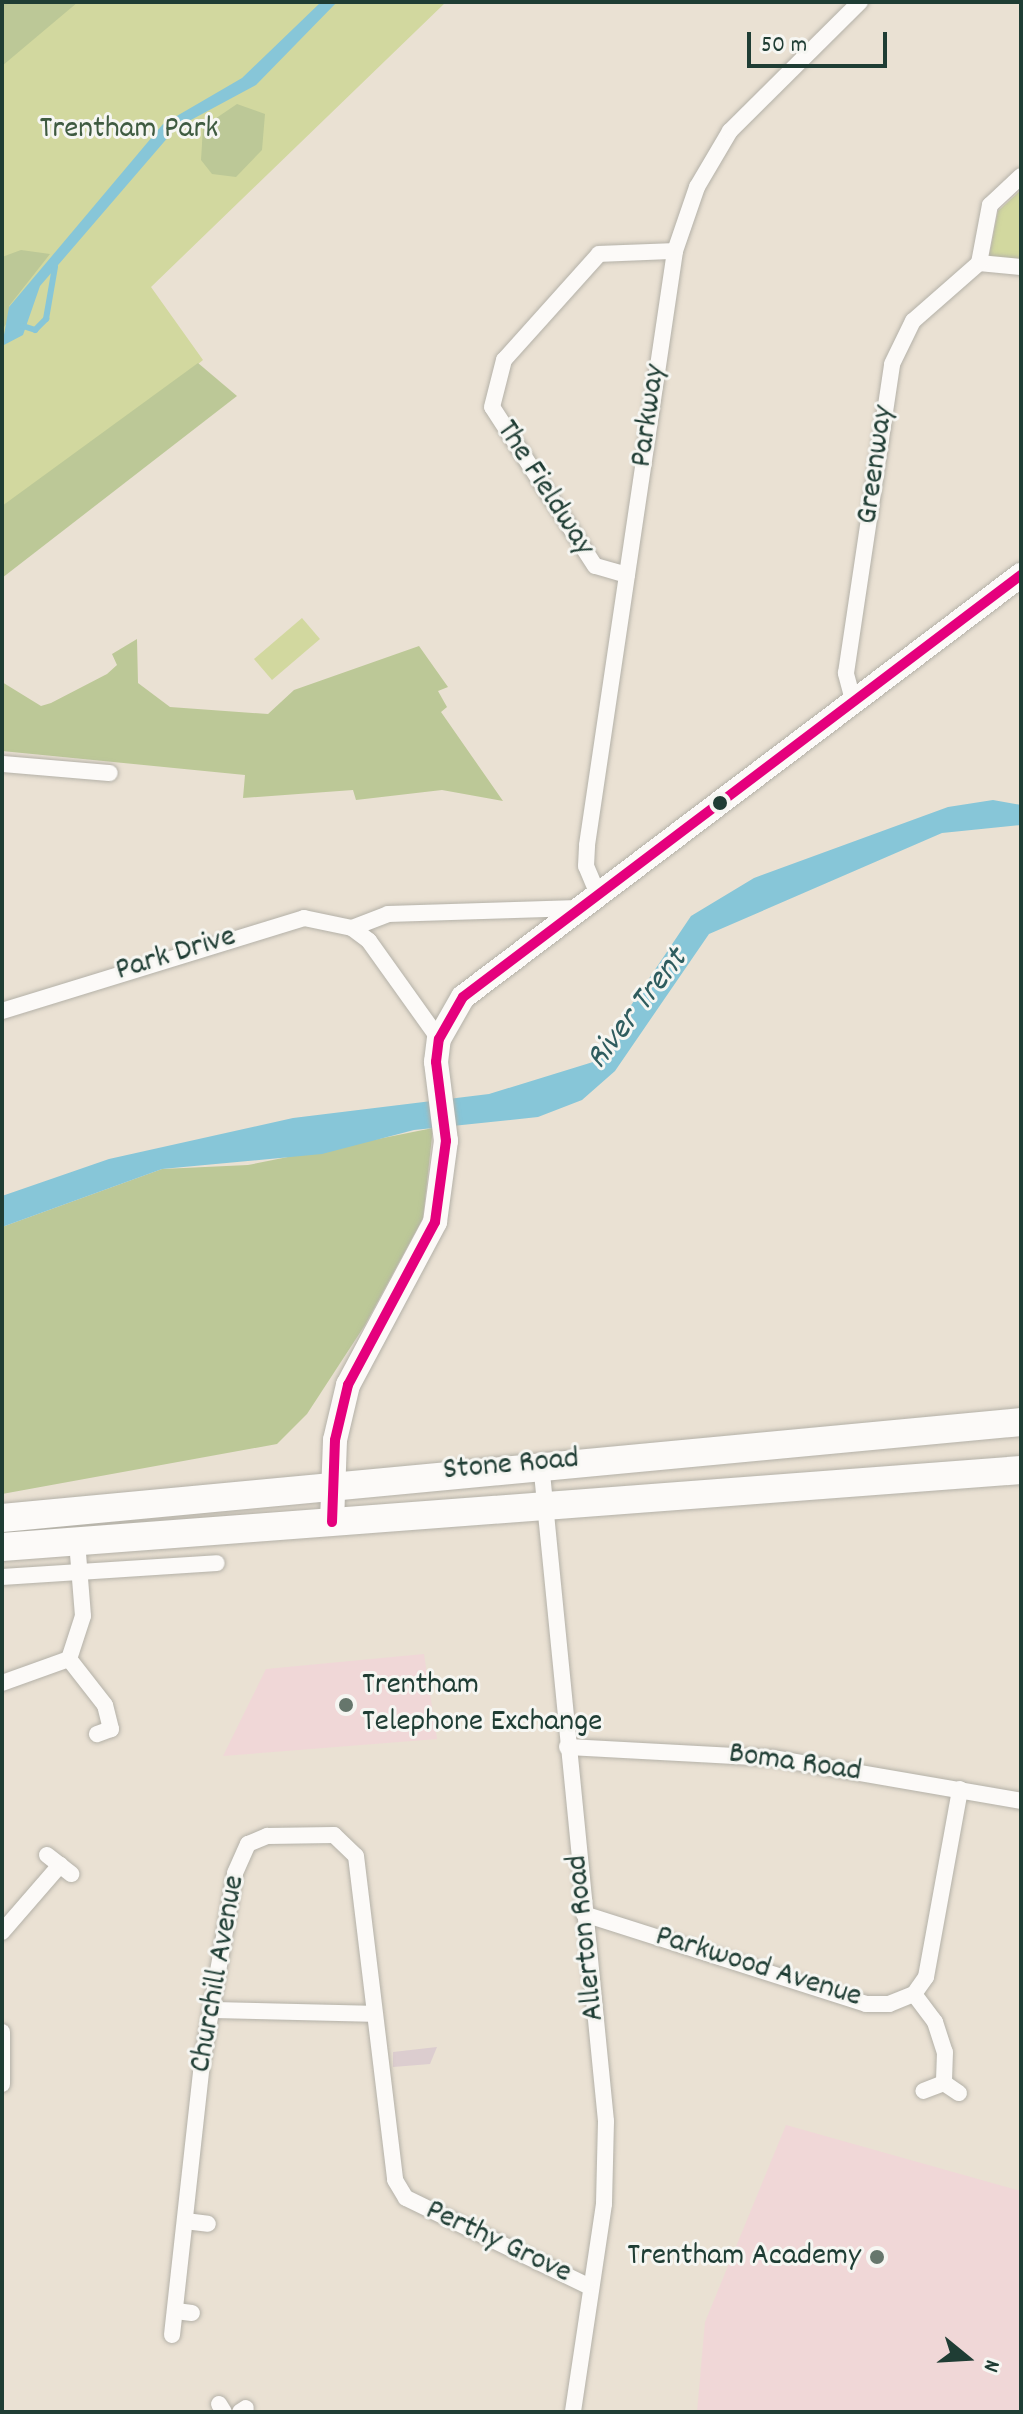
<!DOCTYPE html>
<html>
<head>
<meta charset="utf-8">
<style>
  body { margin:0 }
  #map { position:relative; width:1023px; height:2414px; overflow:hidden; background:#eae1d3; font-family:Dekko,sans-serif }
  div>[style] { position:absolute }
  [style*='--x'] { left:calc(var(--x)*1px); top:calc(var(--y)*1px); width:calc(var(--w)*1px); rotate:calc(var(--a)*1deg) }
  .built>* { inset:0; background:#f0d7d7 }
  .industrial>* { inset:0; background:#dccdcf }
  .green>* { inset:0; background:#d2d89f }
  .forest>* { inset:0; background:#bcc897 }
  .water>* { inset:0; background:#87c6d8 }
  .stream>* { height:6px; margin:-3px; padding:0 3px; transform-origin:3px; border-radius:3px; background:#87c6d8 }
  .roads { filter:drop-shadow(0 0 2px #b4b1a8) drop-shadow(0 0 2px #b4b1a8) }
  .minor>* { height:16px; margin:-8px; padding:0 8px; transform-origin:8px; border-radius:8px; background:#fcfaf8 }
  .secondary>* { height:24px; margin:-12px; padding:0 12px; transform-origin:12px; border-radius:12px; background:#fcfaf8 }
  .trunk>* { height:28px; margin:-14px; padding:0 14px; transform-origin:14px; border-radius:14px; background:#fcfaf8 }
  .bus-1>* { height:10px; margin:-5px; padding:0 5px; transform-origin:5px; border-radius:5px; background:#e5007d }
  .dots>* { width:22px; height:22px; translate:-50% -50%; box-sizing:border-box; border:4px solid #f6f6f2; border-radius:50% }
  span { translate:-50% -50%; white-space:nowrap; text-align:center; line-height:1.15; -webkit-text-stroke:6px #f6f6f2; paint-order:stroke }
  .park-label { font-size:32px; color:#3f5b41 }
  .street-label { font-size:32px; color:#1f3d34 }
  .poi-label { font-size:32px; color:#1f3d34 }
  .left { translate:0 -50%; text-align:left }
  .right { translate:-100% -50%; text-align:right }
  .water-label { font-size:34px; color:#2e5c5e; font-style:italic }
  .frame { position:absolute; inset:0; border:4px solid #1f3d34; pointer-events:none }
  .north { position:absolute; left:927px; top:2318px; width:80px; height:80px; -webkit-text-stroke:6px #f6f6f2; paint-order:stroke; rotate:108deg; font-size:22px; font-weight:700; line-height:32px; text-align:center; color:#1f3d34 }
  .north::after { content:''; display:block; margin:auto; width:28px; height:36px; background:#1f3d34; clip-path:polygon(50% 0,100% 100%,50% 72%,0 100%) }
  .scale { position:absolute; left:747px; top:32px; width:140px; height:36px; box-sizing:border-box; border:4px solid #1f3d34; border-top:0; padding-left:10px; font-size:24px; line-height:28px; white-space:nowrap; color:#1f3d34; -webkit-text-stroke:6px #f6f6f2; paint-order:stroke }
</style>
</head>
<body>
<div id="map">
  <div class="built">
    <div style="clip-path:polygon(424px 1654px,437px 1739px,223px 1756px,266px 1669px)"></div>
    <div style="clip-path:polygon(786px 2125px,1021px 2191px,1021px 2412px,697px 2412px,705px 2322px)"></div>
  </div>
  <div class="industrial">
    <div style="clip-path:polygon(437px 2047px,430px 2064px,393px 2067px,393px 2052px)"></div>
  </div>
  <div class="green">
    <div style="clip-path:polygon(2px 2px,446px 2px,151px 287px,203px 360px,2px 525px)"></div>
    <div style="clip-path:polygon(1021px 190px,1021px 260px,989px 257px,998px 211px)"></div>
    <div style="clip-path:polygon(302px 618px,320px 639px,272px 680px,254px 659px)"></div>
  </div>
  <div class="forest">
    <div style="clip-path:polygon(2px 2px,78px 2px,2px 66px)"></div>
    <div style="clip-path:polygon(237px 104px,265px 114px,262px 150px,236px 177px,212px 174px,201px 160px,203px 127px)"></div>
    <div style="clip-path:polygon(21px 250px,50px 254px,9px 306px,13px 314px,2px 330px,2px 257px)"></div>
    <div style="clip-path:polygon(198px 363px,237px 396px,2px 578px,2px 506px)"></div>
    <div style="clip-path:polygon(137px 639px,138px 683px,170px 707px,268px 714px,294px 690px,419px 646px,448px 687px,438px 691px,447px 707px,441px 712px,503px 801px,442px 790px,356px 800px,353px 790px,243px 798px,245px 775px,2px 751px,2px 682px,41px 706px,51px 703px,107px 674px,117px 665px,112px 654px)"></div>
    <div style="clip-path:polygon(433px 1128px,423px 1218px,365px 1325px,307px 1414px,277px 1444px,2px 1494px,2px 1227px,162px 1169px,248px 1165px)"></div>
  </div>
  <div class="water">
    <div style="clip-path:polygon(321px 2px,337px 2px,256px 85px,176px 128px,40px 286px,23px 335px,2px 346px,9px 307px,163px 124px,242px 78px)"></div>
    <div style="clip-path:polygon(993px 800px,1021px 805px,1021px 825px,942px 833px,709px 934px,615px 1071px,582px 1100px,538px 1117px,414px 1130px,322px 1154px,162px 1169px,2px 1227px,2px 1196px,109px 1159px,293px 1118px,489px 1094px,593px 1062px,691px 916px,754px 878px,948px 807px)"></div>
  </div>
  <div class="stream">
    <div style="--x:23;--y:326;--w:13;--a:18"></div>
    <div style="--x:35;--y:330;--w:16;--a:-45"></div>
    <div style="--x:46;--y:319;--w:53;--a:-80.2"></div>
  </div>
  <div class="roads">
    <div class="minor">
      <div style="--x:979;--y:263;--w:42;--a:5.4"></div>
      <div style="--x:627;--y:575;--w:33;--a:-164"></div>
      <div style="--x:595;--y:566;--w:189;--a:-122.9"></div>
      <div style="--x:492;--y:407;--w:49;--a:-75.7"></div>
      <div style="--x:504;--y:360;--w:142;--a:-48.1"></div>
      <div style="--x:599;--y:254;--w:76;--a:-2.3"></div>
      <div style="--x:853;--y:700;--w:28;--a:-105"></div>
      <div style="--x:846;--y:673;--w:312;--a:-81.5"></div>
      <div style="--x:892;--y:364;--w:48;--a:-64"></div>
      <div style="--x:913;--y:321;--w:88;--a:-41.3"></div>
      <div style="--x:979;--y:263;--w:59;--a:-79.3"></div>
      <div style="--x:990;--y:205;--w:42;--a:-43.1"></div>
      <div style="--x:2;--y:764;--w:108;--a:4.8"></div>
      <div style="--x:597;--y:892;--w:28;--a:-113"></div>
      <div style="--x:586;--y:866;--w:21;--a:-87"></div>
      <div style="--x:587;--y:845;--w:600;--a:-81.57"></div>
      <div style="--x:675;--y:251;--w:68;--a:-71"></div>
      <div style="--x:697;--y:187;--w:65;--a:-59.5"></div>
      <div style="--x:730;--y:131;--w:183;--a:-44.8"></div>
      <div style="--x:352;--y:928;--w:21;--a:37"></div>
      <div style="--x:369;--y:941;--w:120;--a:54.5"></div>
      <div style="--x:2;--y:1011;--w:316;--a:-17.1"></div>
      <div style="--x:304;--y:918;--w:49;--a:11.8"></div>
      <div style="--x:352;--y:928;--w:39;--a:-21"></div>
      <div style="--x:388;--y:914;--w:190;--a:-1.8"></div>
      <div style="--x:541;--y:1463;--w:661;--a:84.36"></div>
      <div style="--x:606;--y:2121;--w:83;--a:91.4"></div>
      <div style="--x:604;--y:2204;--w:210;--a:98.5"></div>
      <div style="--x:2;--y:1577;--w:215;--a:-3.7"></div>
      <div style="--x:69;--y:1659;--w:58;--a:52"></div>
      <div style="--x:105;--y:1705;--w:25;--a:76"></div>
      <div style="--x:111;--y:1729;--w:15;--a:160"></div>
      <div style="--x:2;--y:1683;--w:71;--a:-19.7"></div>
      <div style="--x:69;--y:1659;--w:45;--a:-72"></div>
      <div style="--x:83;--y:1616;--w:75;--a:-94.6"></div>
      <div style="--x:567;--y:1747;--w:206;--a:3.1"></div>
      <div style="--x:773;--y:1758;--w:252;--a:9.8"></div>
      <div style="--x:47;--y:1855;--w:31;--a:38"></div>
      <div style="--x:584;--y:1914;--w:296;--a:17.7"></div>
      <div style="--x:866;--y:2004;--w:23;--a:0"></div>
      <div style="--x:889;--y:2004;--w:27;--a:-22"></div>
      <div style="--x:914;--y:1994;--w:21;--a:-55"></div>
      <div style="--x:926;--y:1977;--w:191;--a:-79.7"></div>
      <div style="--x:2;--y:1932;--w:89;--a:-49.1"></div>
      <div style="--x:914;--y:1994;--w:35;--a:53"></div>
      <div style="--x:935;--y:2022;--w:32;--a:72"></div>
      <div style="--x:945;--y:2052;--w:31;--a:92"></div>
      <div style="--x:944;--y:2083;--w:22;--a:159"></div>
      <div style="--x:212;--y:2010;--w:160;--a:1.4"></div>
      <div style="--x:2;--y:2032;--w:52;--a:90"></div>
      <div style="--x:944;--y:2083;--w:18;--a:34"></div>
      <div style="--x:185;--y:2221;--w:23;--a:7"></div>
      <div style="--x:176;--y:2311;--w:16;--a:7"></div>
      <div style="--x:172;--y:2335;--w:274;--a:-83.7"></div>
      <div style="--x:202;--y:2063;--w:193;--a:-80.1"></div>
      <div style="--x:235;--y:1873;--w:32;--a:-66"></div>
      <div style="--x:248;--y:1844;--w:21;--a:-23"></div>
      <div style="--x:267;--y:1836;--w:67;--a:-0.9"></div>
      <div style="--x:334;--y:1835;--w:30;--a:44"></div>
      <div style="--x:356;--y:1856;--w:326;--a:83.1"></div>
      <div style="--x:395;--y:2180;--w:21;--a:59"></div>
      <div style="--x:406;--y:2198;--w:200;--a:25.8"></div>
      <div style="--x:219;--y:2404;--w:9;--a:58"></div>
      <div style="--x:240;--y:2412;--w:7;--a:-34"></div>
    </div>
    <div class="secondary">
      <div style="--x:332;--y:1522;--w:82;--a:-87.9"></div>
      <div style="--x:335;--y:1440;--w:57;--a:-76.7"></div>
      <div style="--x:348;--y:1385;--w:185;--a:-61.9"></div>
      <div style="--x:435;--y:1222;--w:82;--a:-82.3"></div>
      <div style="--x:446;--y:1141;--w:80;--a:-97.2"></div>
      <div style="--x:436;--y:1062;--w:23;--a:-83"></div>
      <div style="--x:439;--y:1039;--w:48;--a:-60.3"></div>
      <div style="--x:463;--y:997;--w:700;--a:-37.1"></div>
    </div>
    <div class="trunk">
      <div style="--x:2;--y:1518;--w:1024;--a:-5.38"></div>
      <div style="--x:2;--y:1547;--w:1022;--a:-4.32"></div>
    </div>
  </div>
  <div class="bus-1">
    <div style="--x:332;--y:1522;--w:82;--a:-87.9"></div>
    <div style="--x:335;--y:1440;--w:57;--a:-76.7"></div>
    <div style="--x:348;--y:1385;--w:185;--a:-61.9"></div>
    <div style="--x:435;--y:1222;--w:82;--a:-82.3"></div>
    <div style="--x:446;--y:1141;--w:80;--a:-97.2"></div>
    <div style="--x:436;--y:1062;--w:23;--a:-83"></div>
    <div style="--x:439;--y:1039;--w:48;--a:-60.3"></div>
    <div style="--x:463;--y:997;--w:700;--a:-37.1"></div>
  </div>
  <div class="dots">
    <div style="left:720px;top:803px;background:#1f3d34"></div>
    <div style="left:346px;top:1705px;background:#66766c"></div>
    <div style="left:877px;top:2257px;background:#66766c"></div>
  </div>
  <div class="park-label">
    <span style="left:129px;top:130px">Trentham Park</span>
  </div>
  <div class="street-label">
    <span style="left:650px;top:416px;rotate:-82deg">Parkway</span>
    <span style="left:877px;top:465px;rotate:-82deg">Greenway</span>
    <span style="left:544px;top:489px;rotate:57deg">The Fieldway</span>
    <span style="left:176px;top:955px;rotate:-17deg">Park Drive</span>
    <span style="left:511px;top:1466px;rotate:-5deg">Stone Road</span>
    <span style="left:795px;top:1764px;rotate:8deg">Boma Road</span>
    <span style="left:587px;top:1938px;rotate:-96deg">Allerton Road</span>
    <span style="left:758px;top:1968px;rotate:17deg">Parkwood Avenue</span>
    <span style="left:219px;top:1974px;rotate:-80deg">Churchill Avenue</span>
    <span style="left:498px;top:2243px;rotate:25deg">Perthy Grove</span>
  </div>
  <div class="poi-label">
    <span class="left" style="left:362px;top:1705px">Trentham<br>Telephone Exchange</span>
    <span class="right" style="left:861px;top:2257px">Trentham Academy</span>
  </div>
  <div class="water-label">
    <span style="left:638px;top:1010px;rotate:-52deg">River Trent</span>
  </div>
  <div class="frame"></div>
  <div class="north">N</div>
  <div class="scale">50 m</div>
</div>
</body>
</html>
